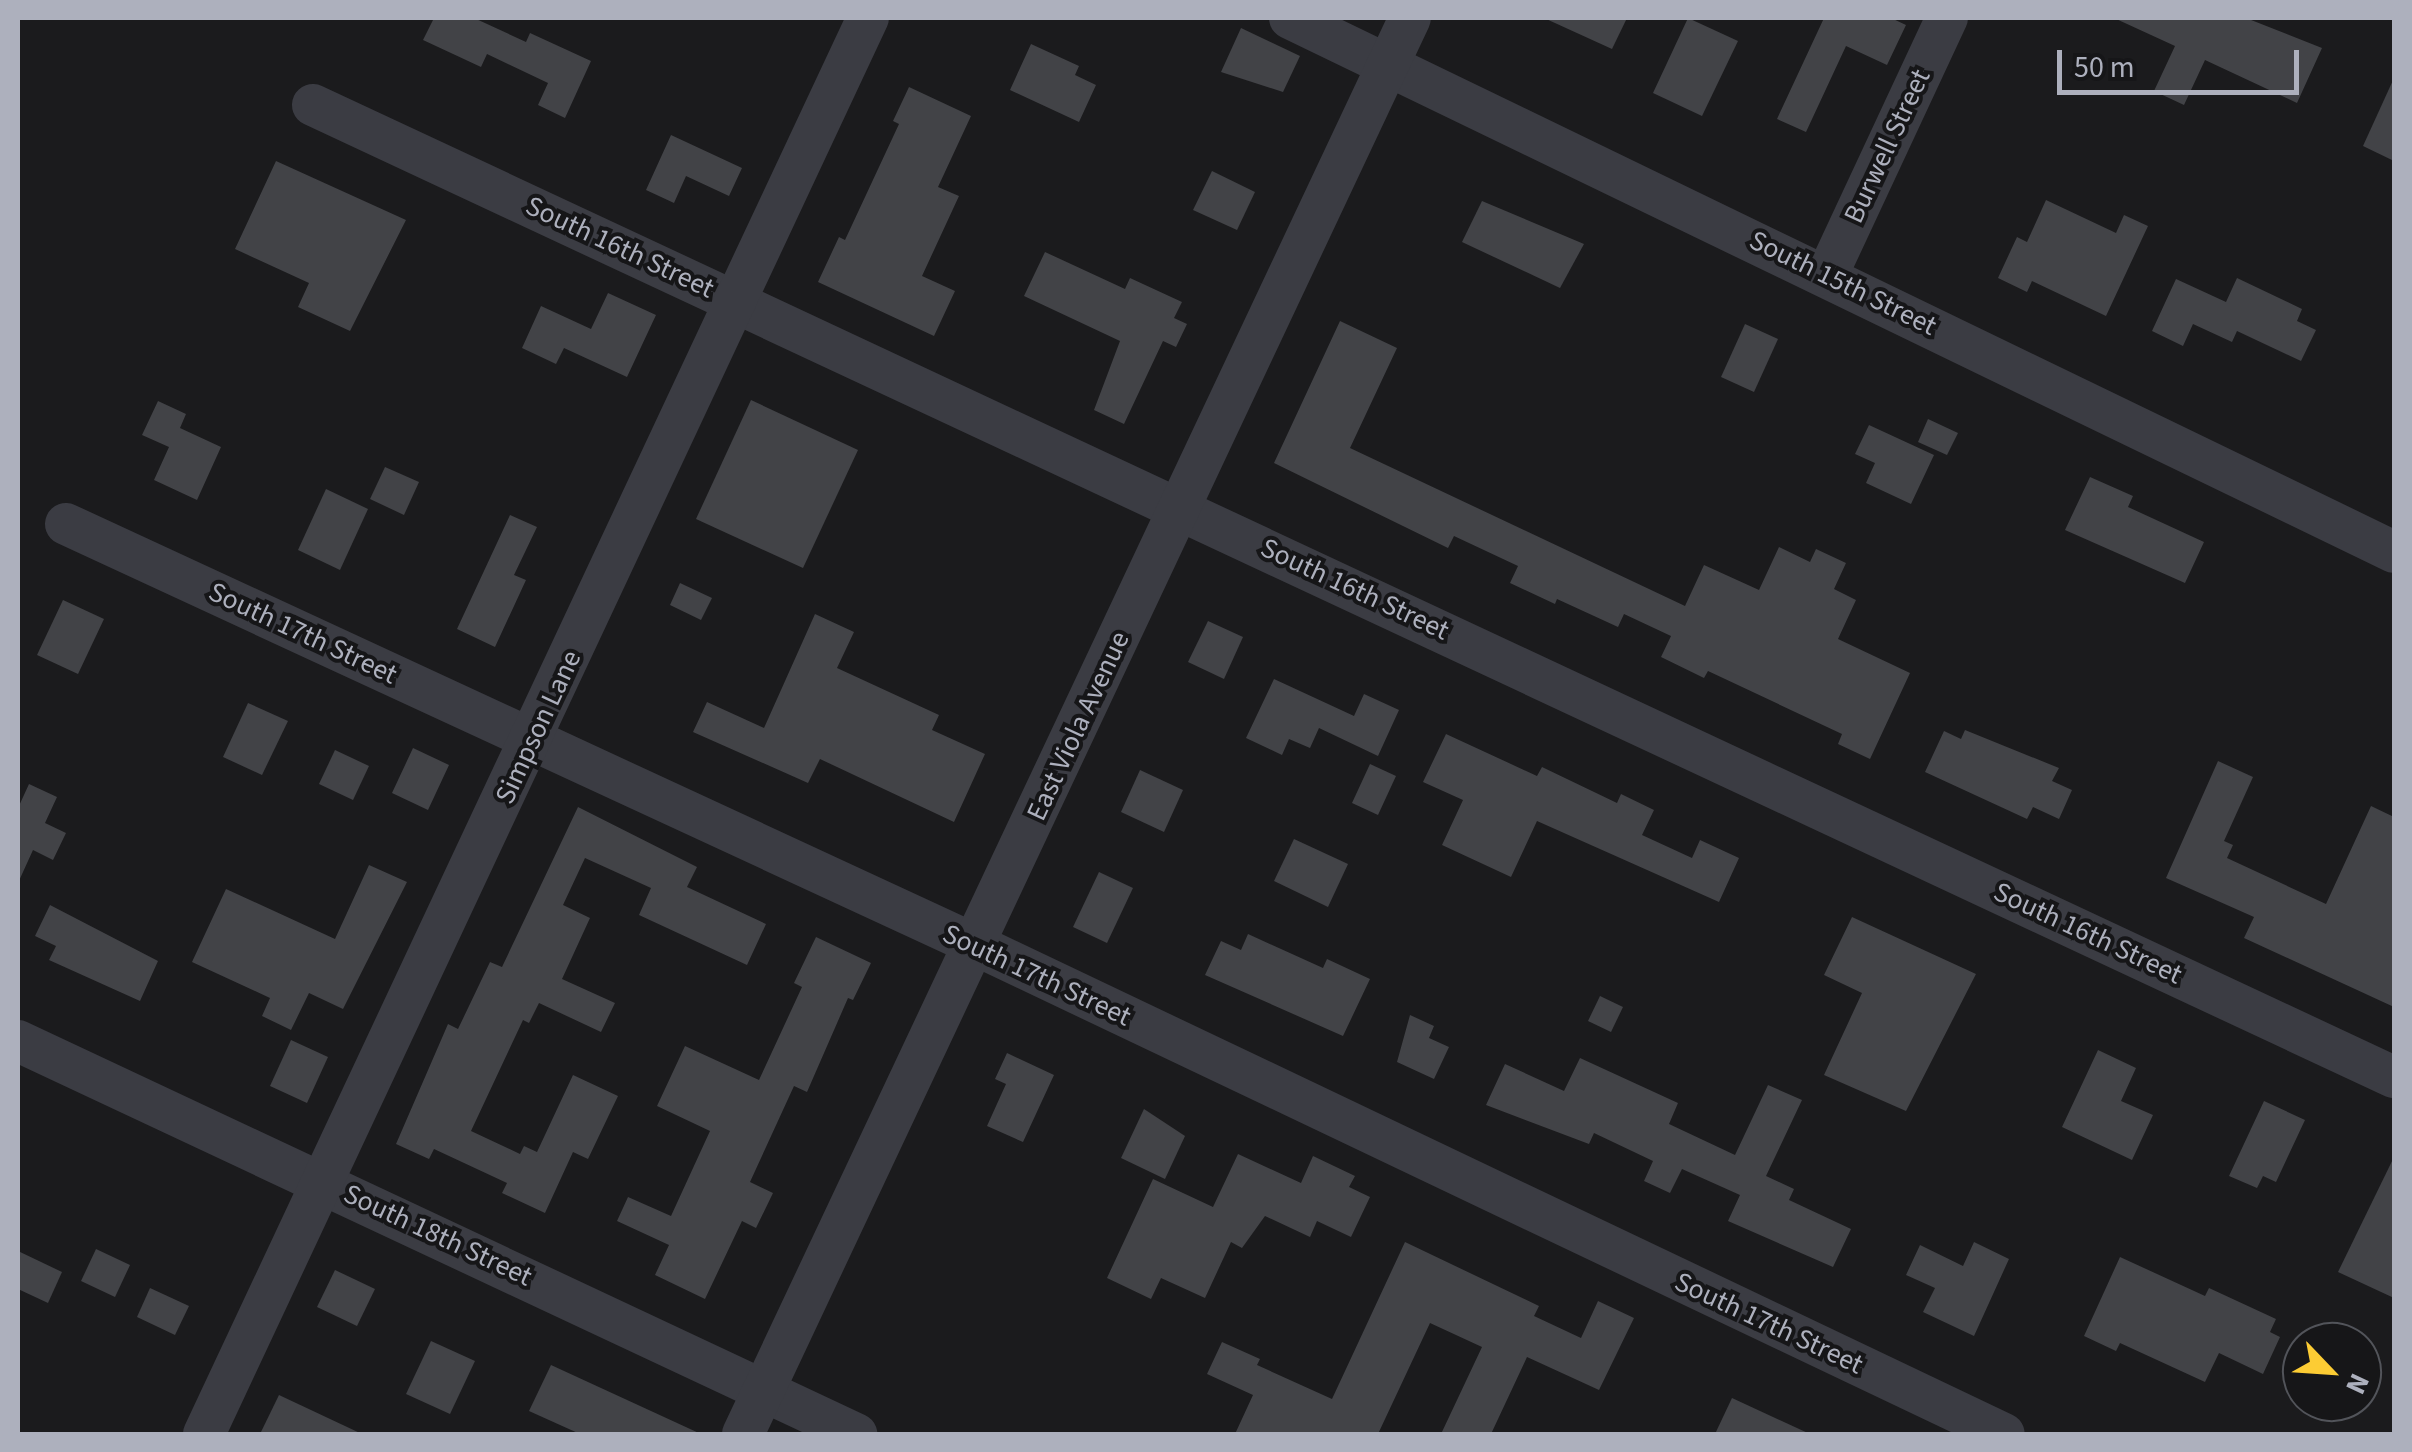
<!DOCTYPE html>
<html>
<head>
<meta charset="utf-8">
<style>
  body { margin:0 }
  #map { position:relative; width:2412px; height:1452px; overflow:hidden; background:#1b1b1d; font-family:"Source Sans 3",sans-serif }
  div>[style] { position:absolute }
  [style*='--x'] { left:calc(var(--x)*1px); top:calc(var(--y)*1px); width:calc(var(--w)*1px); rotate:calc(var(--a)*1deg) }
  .building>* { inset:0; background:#424347 }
  .minor>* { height:42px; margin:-21px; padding:0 21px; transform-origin:21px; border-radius:21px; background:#3b3c43 }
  span { translate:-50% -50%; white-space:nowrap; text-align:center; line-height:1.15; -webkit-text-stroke:8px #161618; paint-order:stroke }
  .street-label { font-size:28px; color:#adb0bd }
  .frame { position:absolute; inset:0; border:20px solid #adb0bd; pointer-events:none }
  .north { position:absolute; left:2282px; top:1322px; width:100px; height:100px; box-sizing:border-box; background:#161618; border:2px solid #52545a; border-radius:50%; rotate:115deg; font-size:28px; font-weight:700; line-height:40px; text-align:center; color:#adb0bd }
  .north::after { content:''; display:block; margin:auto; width:35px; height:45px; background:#fccc34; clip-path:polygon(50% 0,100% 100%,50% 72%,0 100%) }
  .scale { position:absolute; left:2057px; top:50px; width:242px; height:45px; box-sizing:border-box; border:5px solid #adb0bd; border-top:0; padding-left:12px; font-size:30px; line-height:35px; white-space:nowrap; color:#adb0bd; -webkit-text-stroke:8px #161618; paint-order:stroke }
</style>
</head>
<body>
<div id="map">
  <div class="building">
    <div style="clip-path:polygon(434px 18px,474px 18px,526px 42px,530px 33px,591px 61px,565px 118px,538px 105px,548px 83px,487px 54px,481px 67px,423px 40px)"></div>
    <div style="clip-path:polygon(1544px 18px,1627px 18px,1612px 49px)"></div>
    <div style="clip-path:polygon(1688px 18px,1738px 41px,1702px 116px,1653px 93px)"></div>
    <div style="clip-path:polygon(1824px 18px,1891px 18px,1906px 25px,1887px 65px,1846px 46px,1806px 132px,1777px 119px)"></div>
    <div style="clip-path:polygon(2114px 18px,2246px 18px,2322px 48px,2297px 103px,2205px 60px,2184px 105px,2154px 91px,2175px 46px)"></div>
    <div style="clip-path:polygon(1241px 28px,1300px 56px,1283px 92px,1221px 72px)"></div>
    <div style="clip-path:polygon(1031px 44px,1079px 66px,1075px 75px,1096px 85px,1079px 122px,1010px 90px)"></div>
    <div style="clip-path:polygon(2394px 78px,2394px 161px,2363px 146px)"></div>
    <div style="clip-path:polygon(909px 87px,971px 116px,938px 187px,959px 196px,922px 276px,955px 291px,934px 336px,818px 282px,839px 237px,845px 240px,899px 124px,893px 121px)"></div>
    <div style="clip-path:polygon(671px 135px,742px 168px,729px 196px,686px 176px,674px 203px,646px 190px)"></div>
    <div style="clip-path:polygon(276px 161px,406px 220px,350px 331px,298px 307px,309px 283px,235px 249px)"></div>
    <div style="clip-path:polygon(1212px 171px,1255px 192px,1237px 230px,1193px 210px)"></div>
    <div style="clip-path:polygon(2046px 200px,2116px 233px,2124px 215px,2148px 226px,2106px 316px,2032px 281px,2027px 292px,1998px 278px,2017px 237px,2027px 242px)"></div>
    <div style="clip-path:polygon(1482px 201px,1584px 244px,1560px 288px,1462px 242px)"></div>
    <div style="clip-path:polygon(1045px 252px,1125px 289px,1130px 278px,1182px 302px,1174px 318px,1187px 324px,1176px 347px,1163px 341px,1124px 424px,1094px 410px,1120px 341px,1024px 296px)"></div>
    <div style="clip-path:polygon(2237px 278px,2302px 309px,2297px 321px,2316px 330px,2301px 361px,2237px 331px,2232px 342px,2193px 324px,2183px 346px,2152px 331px,2176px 279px,2226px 302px)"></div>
    <div style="clip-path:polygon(608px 293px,656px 315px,627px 377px,564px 348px,556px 364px,522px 348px,541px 306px,591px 329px)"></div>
    <div style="clip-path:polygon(1340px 321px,1397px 348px,1350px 448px,1685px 606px,1704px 565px,1759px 590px,1779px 547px,1810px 562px,1816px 549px,1846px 563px,1834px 589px,1856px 600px,1838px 639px,1910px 673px,1870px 759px,1838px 744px,1842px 734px,1708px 671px,1704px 678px,1661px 657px,1671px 636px,1624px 614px,1618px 627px,1557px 599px,1555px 604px,1510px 583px,1518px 566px,1454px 536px,1448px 548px,1274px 463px)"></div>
    <div style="clip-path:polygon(1745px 324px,1778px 339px,1754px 392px,1721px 377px)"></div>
    <div style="clip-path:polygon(751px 400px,858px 450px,803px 568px,696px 519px)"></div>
    <div style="clip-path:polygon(158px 401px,186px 414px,180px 428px,221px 447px,197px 500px,154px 480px,169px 447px,142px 435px)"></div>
    <div style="clip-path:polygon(1928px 419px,1958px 433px,1947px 455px,1918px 442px)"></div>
    <div style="clip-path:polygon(1869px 425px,1934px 455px,1911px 504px,1866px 483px,1875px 463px,1855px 454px)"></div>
    <div style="clip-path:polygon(385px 467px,419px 482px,404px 515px,370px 499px)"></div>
    <div style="clip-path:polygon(2090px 477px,2133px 496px,2128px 507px,2204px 542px,2185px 583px,2065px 530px)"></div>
    <div style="clip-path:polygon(326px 489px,368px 509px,340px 570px,298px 550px)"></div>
    <div style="clip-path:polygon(510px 515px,537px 527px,514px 575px,526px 580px,495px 647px,457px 629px)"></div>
    <div style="clip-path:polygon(680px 583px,712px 598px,701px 620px,670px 605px)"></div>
    <div style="clip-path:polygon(63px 600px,104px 619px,78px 674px,37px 655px)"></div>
    <div style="clip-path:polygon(815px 614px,854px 632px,837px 668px,939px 715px,932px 730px,985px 754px,954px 822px,820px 759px,808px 783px,693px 732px,707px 702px,764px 728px)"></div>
    <div style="clip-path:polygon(1208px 621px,1243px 637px,1224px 679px,1188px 662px)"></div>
    <div style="clip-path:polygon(1274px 679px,1354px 716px,1364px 694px,1399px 710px,1378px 756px,1319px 728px,1310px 748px,1289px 739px,1282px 755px,1246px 738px)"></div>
    <div style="clip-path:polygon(248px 703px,288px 721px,262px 775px,223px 757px)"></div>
    <div style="clip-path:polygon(1965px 730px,2059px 768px,2052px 781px,2072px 790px,2059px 819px,2033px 807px,2027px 819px,1925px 772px,1944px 731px,1961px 739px)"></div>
    <div style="clip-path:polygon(1446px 734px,1537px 776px,1542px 767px,1617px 803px,1621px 794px,1654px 810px,1642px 835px,1692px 858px,1700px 840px,1739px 858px,1719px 902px,1537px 821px,1511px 877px,1442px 845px,1463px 800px,1423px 782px)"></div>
    <div style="clip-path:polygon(413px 748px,449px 765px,428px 810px,392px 793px)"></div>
    <div style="clip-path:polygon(335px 750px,369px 766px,353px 800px,319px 784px)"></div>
    <div style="clip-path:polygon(2218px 761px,2253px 777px,2224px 841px,2233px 845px,2227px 858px,2326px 904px,2371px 806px,2394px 817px,2394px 1007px,2244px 938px,2254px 917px,2166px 878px)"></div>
    <div style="clip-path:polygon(1370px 764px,1396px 776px,1378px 815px,1352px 803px)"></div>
    <div style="clip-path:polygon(1140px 770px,1183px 790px,1164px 832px,1121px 812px)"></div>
    <div style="clip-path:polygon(29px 784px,57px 797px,45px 823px,66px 833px,53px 860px,33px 850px,18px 883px,18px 808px)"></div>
    <div style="clip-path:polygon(578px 807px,697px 867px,687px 887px,766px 924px,747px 965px,639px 915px,651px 888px,585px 858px,563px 905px,590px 918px,562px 979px,615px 1003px,601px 1032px,539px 1003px,529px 1023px,523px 1020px,471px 1131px,520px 1154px,524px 1146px,537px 1152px,573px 1075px,618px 1096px,588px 1159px,573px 1152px,545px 1213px,502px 1193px,507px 1183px,434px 1149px,429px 1159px,396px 1144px,448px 1024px,458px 1029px,490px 962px,502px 967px)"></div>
    <div style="clip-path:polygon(1294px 839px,1348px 864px,1328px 907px,1274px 881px)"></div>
    <div style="clip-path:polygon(369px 865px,407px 882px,343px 1009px,309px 993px,291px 1030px,262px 1016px,270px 998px,192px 962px,226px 889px,335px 939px)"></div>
    <div style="clip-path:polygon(1099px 872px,1133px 888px,1107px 943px,1073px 927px)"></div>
    <div style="clip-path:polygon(50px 905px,158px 961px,140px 1001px,49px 960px,56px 946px,35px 936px)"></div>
    <div style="clip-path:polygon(1852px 917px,1976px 974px,1906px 1111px,1824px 1075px,1862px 993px,1824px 975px)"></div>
    <div style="clip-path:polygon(1248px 934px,1323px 968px,1327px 959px,1370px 979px,1343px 1036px,1205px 975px,1221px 941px,1241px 950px)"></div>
    <div style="clip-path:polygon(816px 937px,871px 963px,853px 1000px,848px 998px,807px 1092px,794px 1086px,750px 1182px,773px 1193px,756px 1228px,742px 1221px,705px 1299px,655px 1275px,669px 1245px,617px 1221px,628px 1197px,671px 1216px,710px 1131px,657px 1106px,685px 1046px,759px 1080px,802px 987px,794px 983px)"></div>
    <div style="clip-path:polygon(1600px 996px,1623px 1007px,1611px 1032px,1588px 1021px)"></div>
    <div style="clip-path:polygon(1410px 1015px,1434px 1026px,1429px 1038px,1449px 1047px,1434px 1079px,1397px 1062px)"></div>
    <div style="clip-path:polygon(291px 1040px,328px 1057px,307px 1103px,270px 1086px)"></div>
    <div style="clip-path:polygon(2098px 1050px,2136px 1068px,2121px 1101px,2153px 1115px,2132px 1160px,2062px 1127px)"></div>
    <div style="clip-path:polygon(1007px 1053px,1054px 1075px,1023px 1142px,987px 1126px,1006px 1084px,995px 1079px)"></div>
    <div style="clip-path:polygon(1580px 1058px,1678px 1103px,1669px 1124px,1735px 1155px,1768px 1085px,1802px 1100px,1766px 1176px,1794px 1189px,1789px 1200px,1851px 1229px,1833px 1267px,1728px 1221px,1740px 1195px,1682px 1169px,1670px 1193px,1644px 1181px,1653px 1161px,1594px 1133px,1589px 1144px,1486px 1105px,1505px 1064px,1564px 1091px)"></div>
    <div style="clip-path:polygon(2264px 1101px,2305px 1120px,2276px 1182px,2263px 1176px,2257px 1188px,2229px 1176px)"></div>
    <div style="clip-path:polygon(1144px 1109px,1185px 1136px,1165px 1179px,1121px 1158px)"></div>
    <div style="clip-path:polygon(1238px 1154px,1301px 1183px,1313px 1156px,1355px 1176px,1349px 1187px,1370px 1197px,1351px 1237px,1317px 1221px,1310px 1237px,1265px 1216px,1242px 1248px,1231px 1242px,1205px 1298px,1161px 1278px,1151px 1299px,1107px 1278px,1153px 1179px,1213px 1207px)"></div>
    <div style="clip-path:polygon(2394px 1157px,2394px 1298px,2338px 1272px)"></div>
    <div style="clip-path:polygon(1405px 1242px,1539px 1306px,1534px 1316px,1581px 1338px,1598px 1301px,1634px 1318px,1599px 1390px,1527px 1357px,1491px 1434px,1441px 1434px,1482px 1347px,1430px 1323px,1378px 1434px,1235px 1434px,1253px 1395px,1207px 1374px,1222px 1342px,1260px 1359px,1257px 1365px,1332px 1399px)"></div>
    <div style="clip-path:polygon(1974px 1242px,2009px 1259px,1974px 1336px,1923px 1312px,1935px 1288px,1906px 1275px,1920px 1245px,1963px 1266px)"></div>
    <div style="clip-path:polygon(96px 1249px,130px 1265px,115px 1297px,81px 1281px)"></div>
    <div style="clip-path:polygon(18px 1251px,62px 1272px,48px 1303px,18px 1289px)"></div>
    <div style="clip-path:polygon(2120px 1257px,2205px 1296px,2209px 1288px,2276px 1319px,2270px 1332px,2280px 1337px,2263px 1374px,2219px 1353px,2205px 1382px,2120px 1343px,2116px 1351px,2084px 1336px)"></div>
    <div style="clip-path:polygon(335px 1270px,375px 1289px,357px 1326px,317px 1307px)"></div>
    <div style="clip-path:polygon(150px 1288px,189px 1306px,175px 1335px,137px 1317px)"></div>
    <div style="clip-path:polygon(431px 1341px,475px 1361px,450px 1414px,406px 1394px)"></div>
    <div style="clip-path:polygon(551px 1365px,701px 1434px,580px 1434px,529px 1411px)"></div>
    <div style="clip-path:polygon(279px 1395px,362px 1434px,260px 1434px)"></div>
    <div style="clip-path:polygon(1732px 1398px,1810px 1434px,1715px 1434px)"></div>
  </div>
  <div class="minor">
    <div style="--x:1290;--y:18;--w:1226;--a:25.81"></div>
    <div style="--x:313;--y:105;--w:2297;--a:25.04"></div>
    <div style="--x:1827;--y:275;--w:284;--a:-65"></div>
    <div style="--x:66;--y:524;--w:1003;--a:24.83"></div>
    <div style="--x:976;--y:945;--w:1138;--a:25.44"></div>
    <div style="--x:18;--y:1041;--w:926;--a:25.13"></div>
    <div style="--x:204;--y:1434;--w:1564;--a:-64.88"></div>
    <div style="--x:743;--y:1434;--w:1565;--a:-64.78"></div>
  </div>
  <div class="street-label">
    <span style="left:1887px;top:146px;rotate:-65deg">Burwell Street</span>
    <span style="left:620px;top:247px;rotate:25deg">South 16th Street</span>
    <span style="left:1843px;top:283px;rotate:26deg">South 15th Street</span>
    <span style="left:1355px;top:589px;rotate:25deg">South 16th Street</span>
    <span style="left:303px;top:633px;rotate:25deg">South 17th Street</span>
    <span style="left:1078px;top:726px;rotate:-65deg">East Viola Avenue</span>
    <span style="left:538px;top:727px;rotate:-65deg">Simpson Lane</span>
    <span style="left:2088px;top:933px;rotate:25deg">South 16th Street</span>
    <span style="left:1037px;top:975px;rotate:25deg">South 17th Street</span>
    <span style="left:438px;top:1235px;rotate:25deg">South 18th Street</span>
    <span style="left:1769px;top:1323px;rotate:25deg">South 17th Street</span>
  </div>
  <div class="frame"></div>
  <div class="north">N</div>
  <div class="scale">50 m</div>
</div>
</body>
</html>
